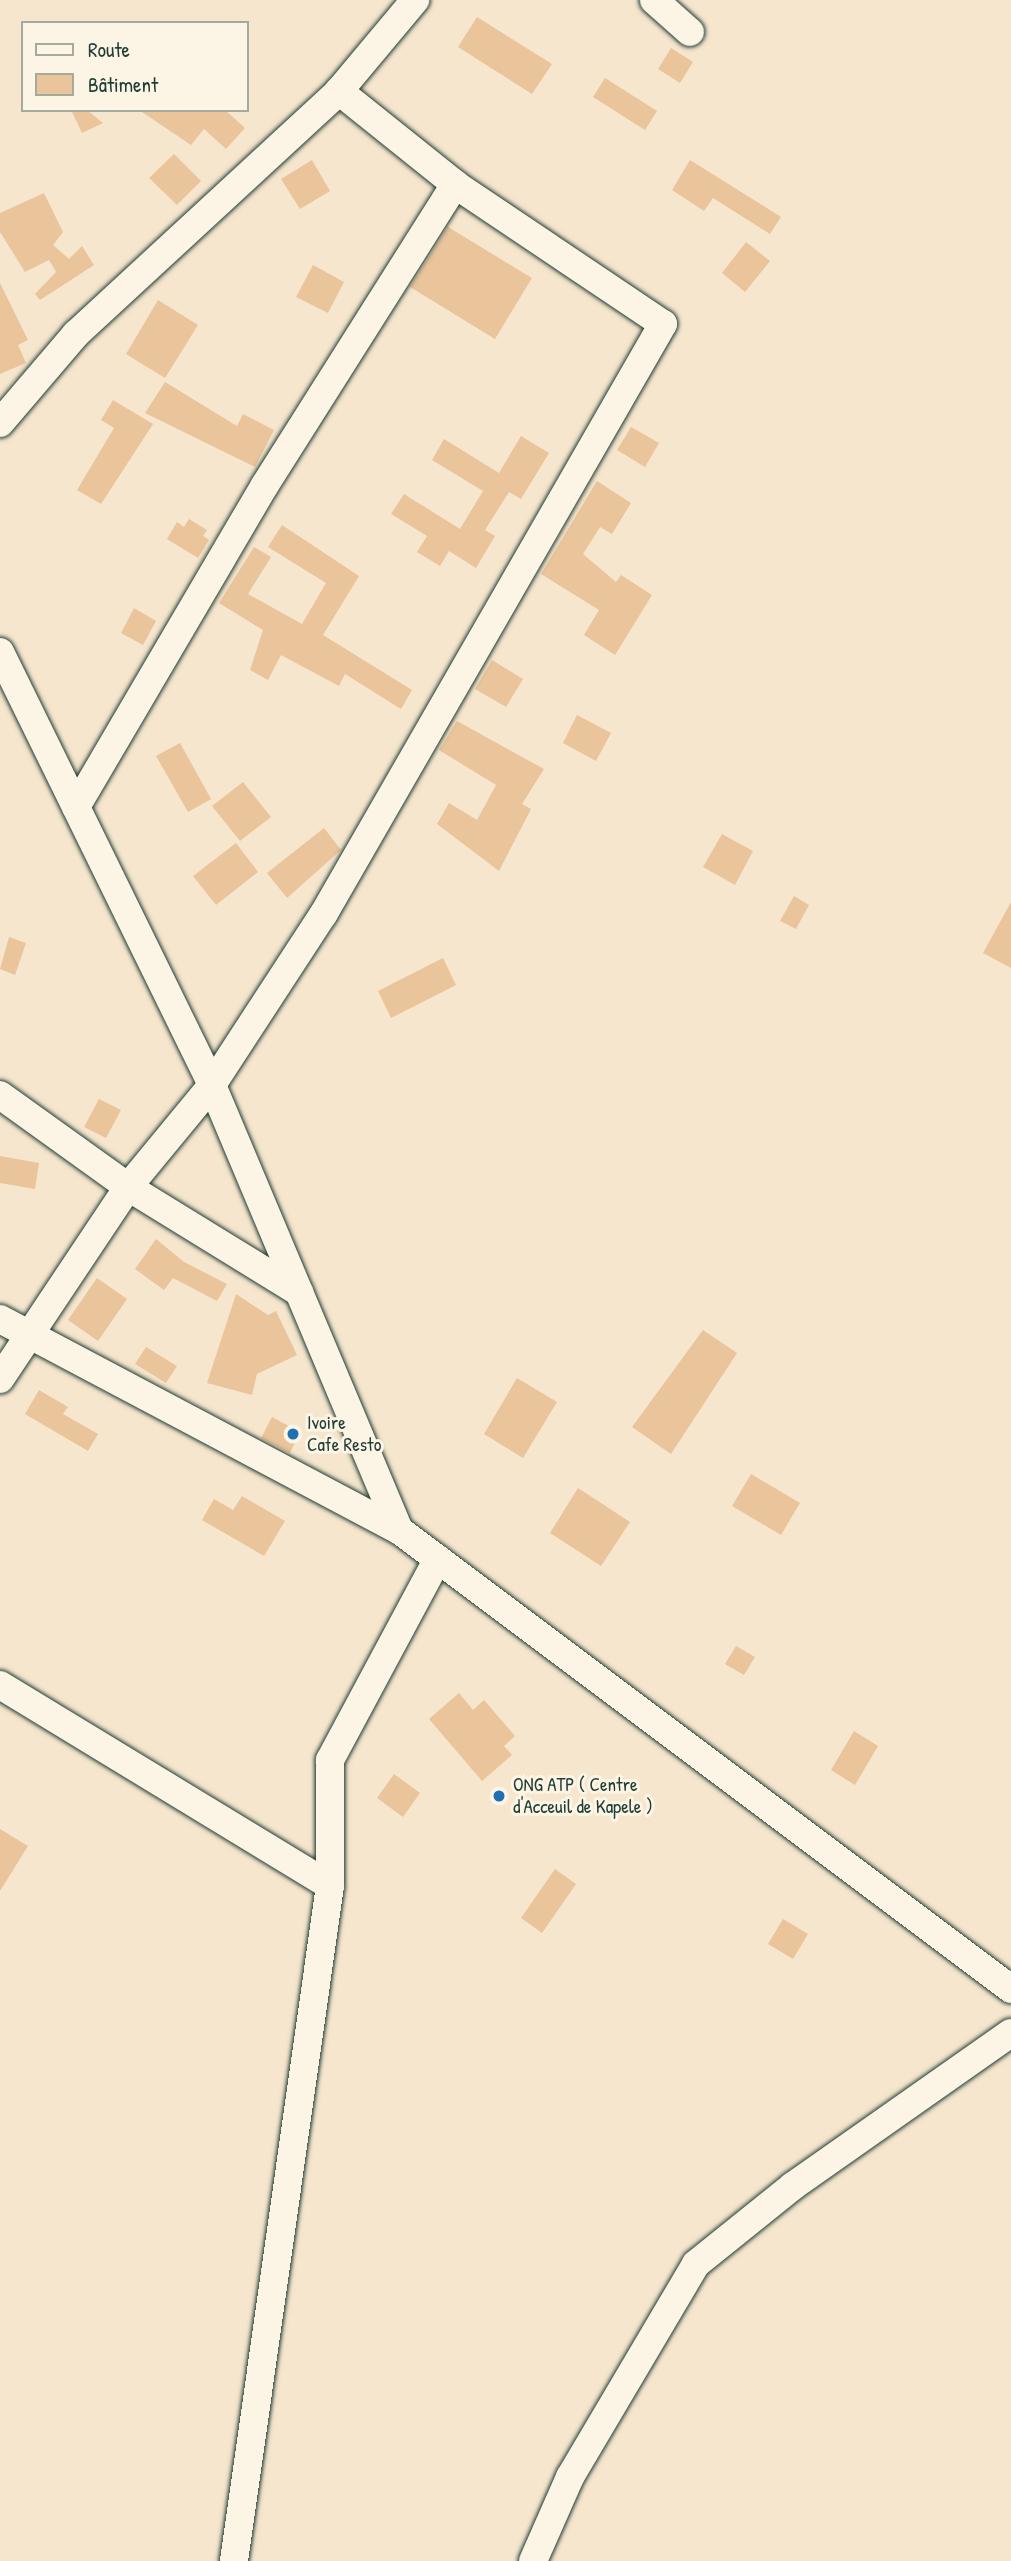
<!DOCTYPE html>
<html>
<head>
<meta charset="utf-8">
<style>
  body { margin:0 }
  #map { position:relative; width:1011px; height:2561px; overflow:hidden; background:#f7e6ce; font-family:"Patrick Hand",sans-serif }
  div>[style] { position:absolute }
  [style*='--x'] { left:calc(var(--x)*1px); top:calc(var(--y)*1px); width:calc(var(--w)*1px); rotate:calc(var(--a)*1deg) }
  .building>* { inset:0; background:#eac49a }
  .roads { filter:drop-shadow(0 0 2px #1f3d34) drop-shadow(0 0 2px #1f3d34) }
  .minor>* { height:28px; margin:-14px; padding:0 14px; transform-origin:14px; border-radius:14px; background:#fcf5e5 }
  .dots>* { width:19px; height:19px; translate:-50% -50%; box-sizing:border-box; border:4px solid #fcf5e5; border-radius:50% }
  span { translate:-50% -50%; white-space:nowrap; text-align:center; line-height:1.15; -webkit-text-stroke:6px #fcf5e5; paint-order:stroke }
  .poi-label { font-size:19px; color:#1f3d34 }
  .left { translate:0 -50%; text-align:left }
  .legend { position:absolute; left:21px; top:21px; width:228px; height:91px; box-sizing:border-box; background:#fcf5e5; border:2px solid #a4ab9e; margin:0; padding:9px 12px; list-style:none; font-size:21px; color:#1f3d34 }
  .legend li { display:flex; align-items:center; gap:14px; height:35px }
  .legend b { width:35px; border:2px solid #a4ab9e }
</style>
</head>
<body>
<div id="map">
  <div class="building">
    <div style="clip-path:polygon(477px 17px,552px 64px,532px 94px,458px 47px)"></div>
    <div style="clip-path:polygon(671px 48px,693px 62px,680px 83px,658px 69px)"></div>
    <div style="clip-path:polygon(605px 78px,657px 111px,645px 130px,593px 97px)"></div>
    <div style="clip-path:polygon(71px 110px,87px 110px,103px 123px,82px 133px)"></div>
    <div style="clip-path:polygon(139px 110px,225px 110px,245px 128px,226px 149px,204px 129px,191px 145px)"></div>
    <div style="clip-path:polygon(174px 154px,201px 181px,177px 205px,149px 178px)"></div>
    <div style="clip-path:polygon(312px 160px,330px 191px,300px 209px,281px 179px)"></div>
    <div style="clip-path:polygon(690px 160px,781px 217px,770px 234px,713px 198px,704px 211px,672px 190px)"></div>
    <div style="clip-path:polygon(44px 193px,63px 232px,53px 245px,69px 259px,82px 246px,94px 265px,40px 300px,35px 294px,56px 272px,49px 260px,25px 272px,0 232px,0 213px)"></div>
    <div style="clip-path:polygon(448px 227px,532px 278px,495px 339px,410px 287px)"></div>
    <div style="clip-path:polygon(746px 242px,770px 261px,745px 292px,722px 273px)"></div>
    <div style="clip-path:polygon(313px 265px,344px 282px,328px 313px,296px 297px)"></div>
    <div style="clip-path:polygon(0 283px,28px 340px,18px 345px,26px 363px,0 374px)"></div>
    <div style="clip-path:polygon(158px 300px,198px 325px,165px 378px,126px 354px)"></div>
    <div style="clip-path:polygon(165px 382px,237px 426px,243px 414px,274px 430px,255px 467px,145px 413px)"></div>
    <div style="clip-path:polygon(113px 400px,153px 424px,101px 504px,77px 490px,114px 428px,101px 420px)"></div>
    <div style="clip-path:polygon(631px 427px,659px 443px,645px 467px,617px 450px)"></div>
    <div style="clip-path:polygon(521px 436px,549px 453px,521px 499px,509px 492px,485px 530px,495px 536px,476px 568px,449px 551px,440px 566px,417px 552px,427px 536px,391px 514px,404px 494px,460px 529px,483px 491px,432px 460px,444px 439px,499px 473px)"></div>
    <div style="clip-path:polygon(597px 481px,631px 503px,612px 534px,600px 527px,583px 554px,616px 582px,621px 575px,652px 595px,615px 655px,584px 635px,599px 610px,541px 574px)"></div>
    <div style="clip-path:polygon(189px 519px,207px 530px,203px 536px,209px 540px,198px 558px,167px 539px,177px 522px,184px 527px)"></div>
    <div style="clip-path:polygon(282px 525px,359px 576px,323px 635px,412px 690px,401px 709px,345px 674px,339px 686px,281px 655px,268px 680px,250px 670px,263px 630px,219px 603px,254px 547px,271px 557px,248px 594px,302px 624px,326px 583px,268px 547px)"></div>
    <div style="clip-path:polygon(134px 608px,156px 621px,143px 645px,121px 633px)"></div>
    <div style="clip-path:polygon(492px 660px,523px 679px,506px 707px,475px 689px)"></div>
    <div style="clip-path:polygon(577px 715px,611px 733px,596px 761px,563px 743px)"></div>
    <div style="clip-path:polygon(457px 721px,544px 769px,522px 804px,531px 809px,499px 871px,437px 824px,449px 803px,477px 820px,496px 785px,439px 750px)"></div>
    <div style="clip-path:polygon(180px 743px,211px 799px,188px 812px,156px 756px)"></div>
    <div style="clip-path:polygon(243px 782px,271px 817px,240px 841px,212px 806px)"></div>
    <div style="clip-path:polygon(324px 828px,341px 850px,287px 898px,267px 873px)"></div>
    <div style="clip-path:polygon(722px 834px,753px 851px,735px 885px,703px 867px)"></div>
    <div style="clip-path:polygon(236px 843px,258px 872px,216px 905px,193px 876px)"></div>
    <div style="clip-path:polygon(794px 896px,809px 905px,796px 929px,780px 921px)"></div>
    <div style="clip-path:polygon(1011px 902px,1011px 968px,983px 953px)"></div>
    <div style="clip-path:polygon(9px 937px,26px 943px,15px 975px,0 969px)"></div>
    <div style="clip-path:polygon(443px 958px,456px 985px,391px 1018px,378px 991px)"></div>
    <div style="clip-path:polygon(99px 1099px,121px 1110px,106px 1138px,84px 1127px)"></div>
    <div style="clip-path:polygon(0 1156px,39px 1163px,35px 1189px,0 1183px)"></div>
    <div style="clip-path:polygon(156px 1239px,184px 1262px,227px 1284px,217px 1301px,173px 1278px,164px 1290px,135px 1269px)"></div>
    <div style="clip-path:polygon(97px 1278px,127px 1299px,98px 1341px,68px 1320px)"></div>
    <div style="clip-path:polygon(236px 1294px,268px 1315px,276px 1311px,297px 1355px,257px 1374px,252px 1395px,207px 1383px)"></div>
    <div style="clip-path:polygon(703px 1330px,737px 1353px,671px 1454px,632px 1427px)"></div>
    <div style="clip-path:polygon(146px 1347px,177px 1366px,166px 1383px,135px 1364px)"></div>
    <div style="clip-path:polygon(517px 1378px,557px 1402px,523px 1458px,484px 1434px)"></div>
    <div style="clip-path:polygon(39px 1390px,68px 1407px,63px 1414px,98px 1434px,88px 1451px,25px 1414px)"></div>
    <div style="clip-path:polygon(272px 1417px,300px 1432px,290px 1453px,261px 1438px)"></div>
    <div style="clip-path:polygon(751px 1474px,800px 1503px,781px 1535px,732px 1506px)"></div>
    <div style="clip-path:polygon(578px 1488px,630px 1522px,601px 1566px,550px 1533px)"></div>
    <div style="clip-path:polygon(242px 1496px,285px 1521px,264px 1556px,202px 1520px,214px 1499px,233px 1510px)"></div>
    <div style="clip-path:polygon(736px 1646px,755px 1657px,744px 1675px,725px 1664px)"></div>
    <div style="clip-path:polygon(459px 1693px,473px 1710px,484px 1700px,515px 1736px,504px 1746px,512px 1755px,482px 1781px,429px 1719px)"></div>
    <div style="clip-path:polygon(854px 1731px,878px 1746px,855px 1785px,831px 1770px)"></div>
    <div style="clip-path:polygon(394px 1774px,420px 1793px,403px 1817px,377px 1798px)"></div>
    <div style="clip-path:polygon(0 1829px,28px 1846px,0 1891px)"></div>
    <div style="clip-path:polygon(555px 1869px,576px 1884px,542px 1933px,521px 1918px)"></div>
    <div style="clip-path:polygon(783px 1919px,808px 1934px,793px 1959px,768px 1944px)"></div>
  </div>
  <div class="roads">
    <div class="minor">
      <div style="--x:654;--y:0;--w:48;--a:41.6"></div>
      <div style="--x:0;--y:423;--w:117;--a:-49.5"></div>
      <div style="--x:76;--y:334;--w:358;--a:-42.7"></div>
      <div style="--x:339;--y:91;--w:119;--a:-50.1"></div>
      <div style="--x:0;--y:652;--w:482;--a:63.9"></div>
      <div style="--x:212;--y:1085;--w:483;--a:67.2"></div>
      <div style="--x:76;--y:807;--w:373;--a:-59.6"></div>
      <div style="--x:265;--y:485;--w:356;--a:-57.7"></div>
      <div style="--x:0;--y:1095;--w:158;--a:35.7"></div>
      <div style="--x:128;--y:1187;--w:201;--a:31.6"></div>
      <div style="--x:0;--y:1319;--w:451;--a:27.9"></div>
      <div style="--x:399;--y:1530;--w:765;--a:36.87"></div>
      <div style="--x:0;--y:1379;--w:231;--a:-56.3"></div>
      <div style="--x:128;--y:1187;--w:132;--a:-50.5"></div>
      <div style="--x:212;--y:1085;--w:203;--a:-56.9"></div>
      <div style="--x:323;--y:915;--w:682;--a:-60.09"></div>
      <div style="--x:663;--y:324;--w:251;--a:-146.1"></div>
      <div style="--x:455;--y:184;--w:149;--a:-141.3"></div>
      <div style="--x:0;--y:1685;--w:386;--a:31.3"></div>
      <div style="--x:234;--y:2561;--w:682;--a:-81.91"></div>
      <div style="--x:330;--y:1886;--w:126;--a:-90"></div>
      <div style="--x:330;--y:1760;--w:228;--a:-61.8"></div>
      <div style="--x:533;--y:2561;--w:92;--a:-66.2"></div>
      <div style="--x:570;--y:2477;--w:247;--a:-59.4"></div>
      <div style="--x:696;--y:2264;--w:124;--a:-38.8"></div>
      <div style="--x:793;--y:2186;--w:266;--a:-35.1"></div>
    </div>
  </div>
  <div class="dots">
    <div style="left:293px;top:1434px;background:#1f6fb2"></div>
    <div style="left:499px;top:1796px;background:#1f6fb2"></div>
  </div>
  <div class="poi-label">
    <span class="left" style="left:307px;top:1434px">Ivoire<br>Cafe Resto</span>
    <span class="left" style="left:513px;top:1796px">ONG ATP ( Centre<br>d'Acceuil de Kapele )</span>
  </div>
  <ul class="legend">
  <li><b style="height:9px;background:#fcf5e5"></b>Route</li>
  <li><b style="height:19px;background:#eac49a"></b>Bâtiment</li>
  </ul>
</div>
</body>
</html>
